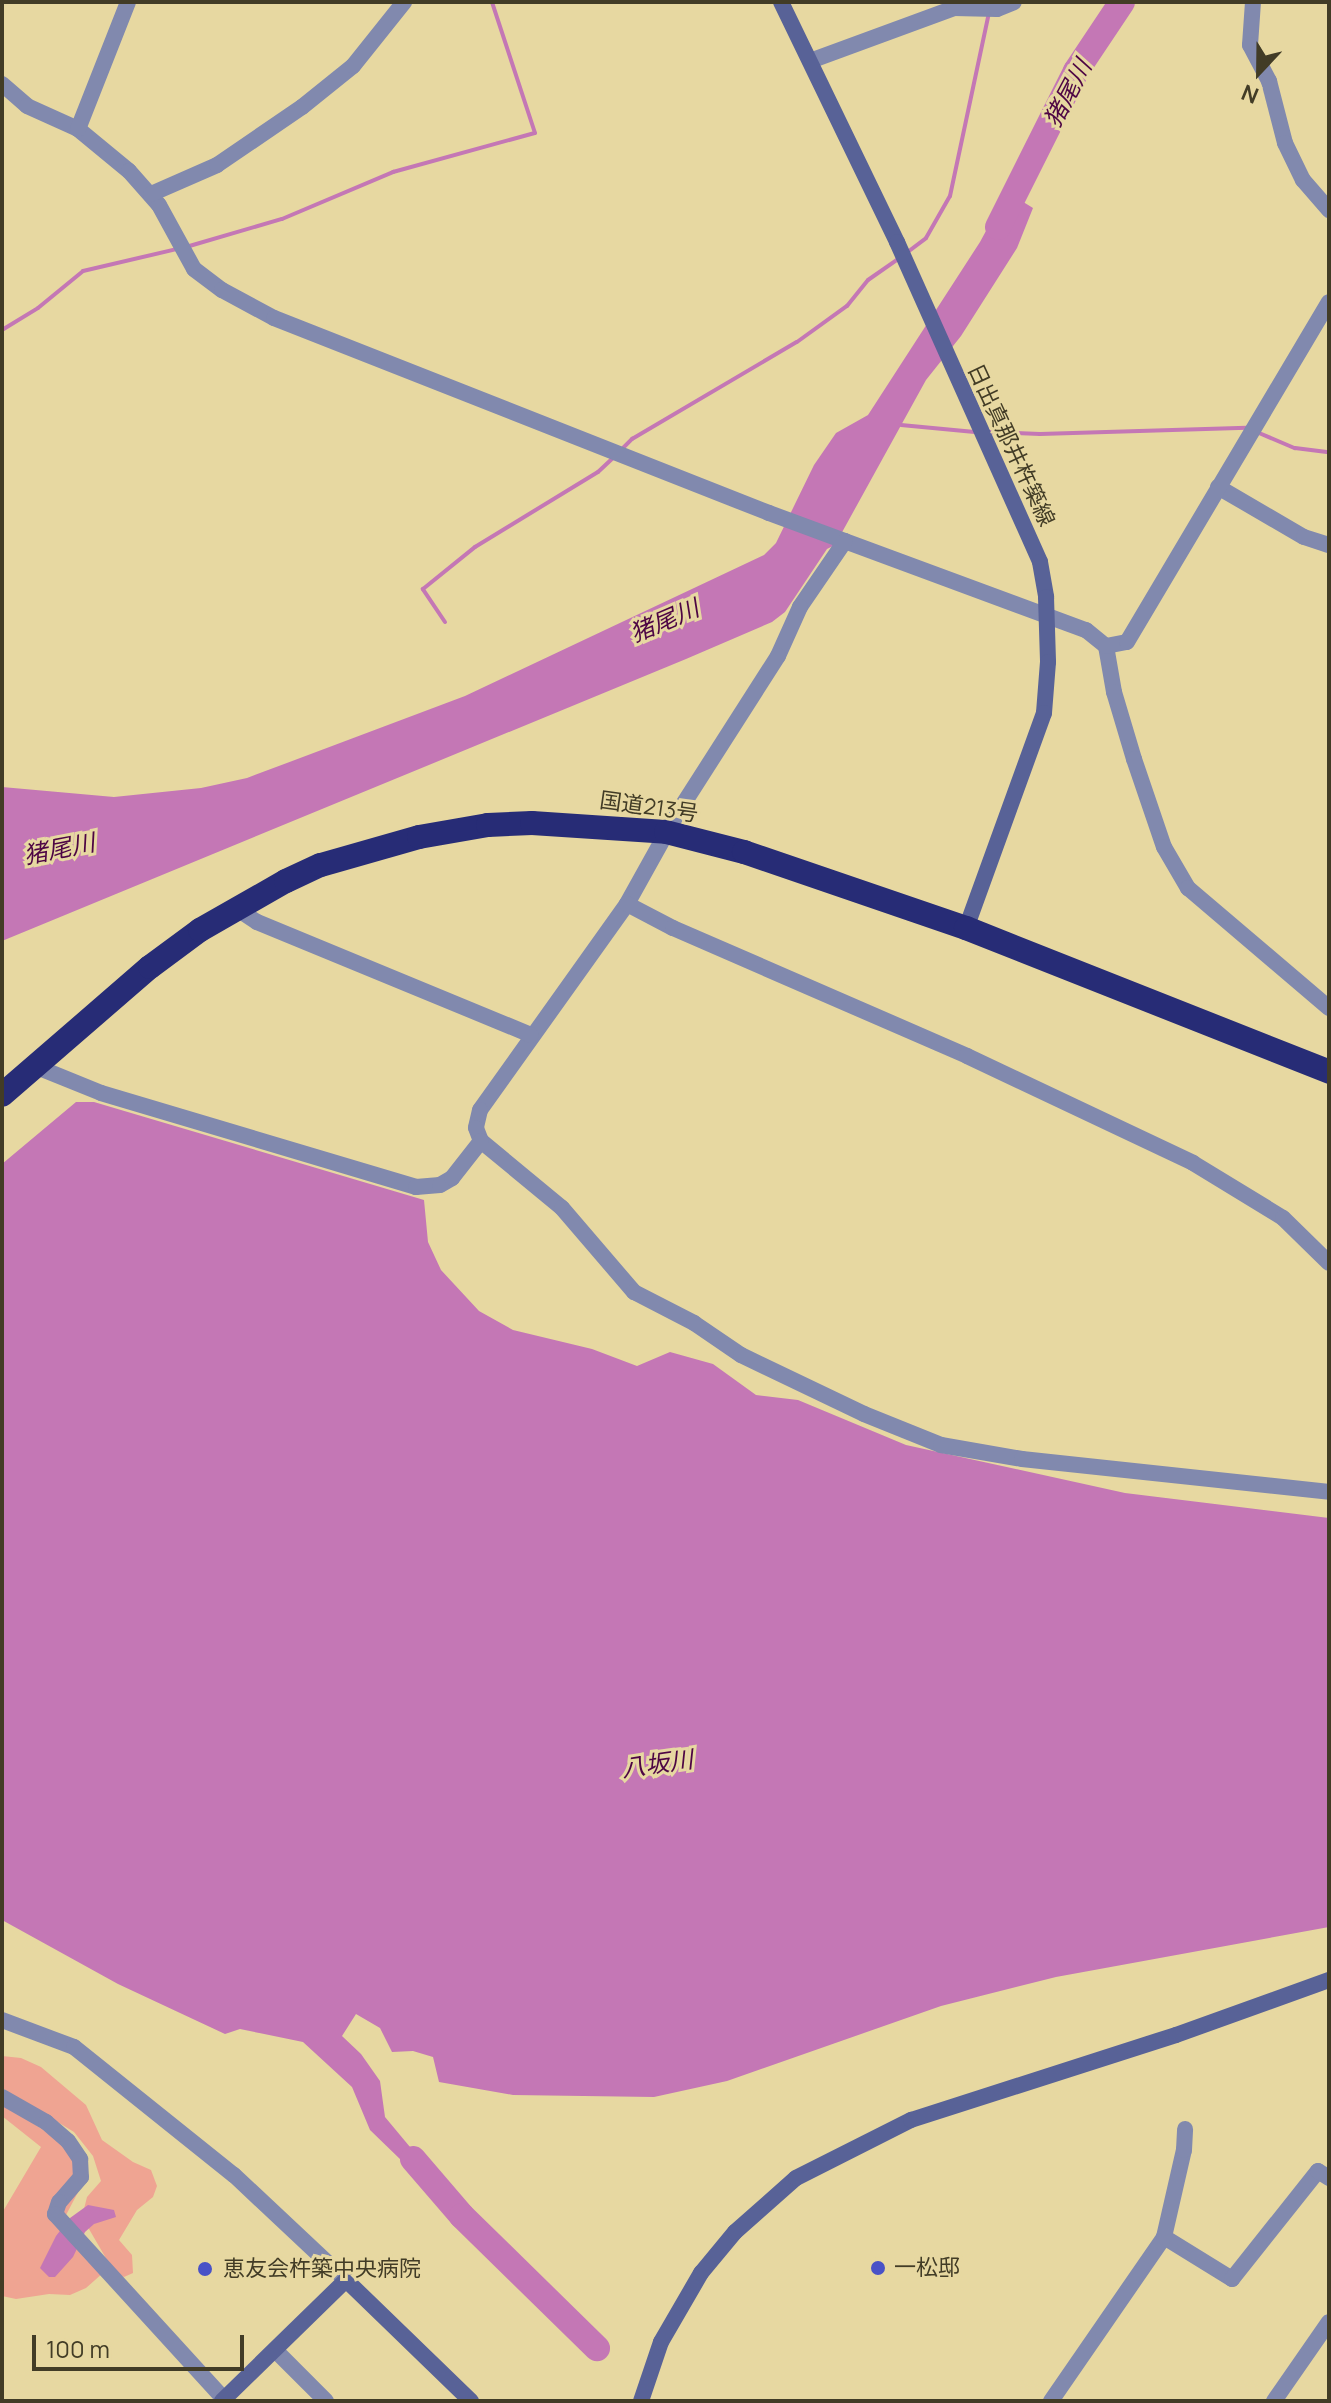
<!DOCTYPE html>
<html>
<head>
<meta charset="utf-8">
<style>
  body { margin:0 }
  #map { position:relative; width:1331px; height:2403px; overflow:hidden; background:#e7d8a1; font-family:Manrope,"Noto Sans JP",sans-serif }
  div>[style] { position:absolute }
  [style*='--x'] { left:calc(var(--x)*1px); top:calc(var(--y)*1px); width:calc(var(--w)*1px); rotate:calc(var(--a)*1deg) }
  .green>* { inset:0; background:#efa492 }
  .water>* { inset:0; background:#c477b5 }
  .stream>* { height:4px; margin:-2px; padding:0 2px; transform-origin:2px; border-radius:2px; background:#c477b5 }
  .river>* { height:26px; margin:-13px; padding:0 13px; transform-origin:13px; border-radius:13px; background:#c477b5 }
  .street>* { height:16px; margin:-8px; padding:0 8px; transform-origin:8px; border-radius:8px; background:#8189ae }
  .secondary>* { height:16px; margin:-8px; padding:0 8px; transform-origin:8px; border-radius:8px; background:#586297 }
  .highway>* { height:24px; margin:-12px; padding:0 12px; transform-origin:12px; border-radius:12px; background:#272c76 }
  .dots>* { width:22px; height:22px; translate:-50% -50%; box-sizing:border-box; border:4px solid #e7d8a1; border-radius:50% }
  span { translate:-50% -50%; white-space:nowrap; text-align:center; line-height:1.15; -webkit-text-stroke:6px #e7d8a1; paint-order:stroke }
  .street-label { font-size:22px; color:#423c26 }
  .poi-label { font-size:22px; color:#423c26 }
  .left { translate:0 -50%; text-align:left }
  .water-label { font-size:24px; color:#4d0544; font-style:italic }
  .frame { position:absolute; inset:0; border:4px solid #423c26; pointer-events:none }
  .north { position:absolute; left:1219px; top:32px; width:80px; height:80px; -webkit-text-stroke:6px #e7d8a1; paint-order:stroke; rotate:202deg; font-size:22px; font-weight:700; line-height:32px; text-align:center; color:#423c26 }
  .north::after { content:''; display:block; margin:auto; width:28px; height:36px; background:#423c26; clip-path:polygon(50% 0,100% 100%,50% 72%,0 100%) }
  .scale { position:absolute; left:32px; top:2335px; width:212px; height:36px; box-sizing:border-box; border:4px solid #423c26; border-top:0; padding-left:10px; font-size:24px; line-height:28px; white-space:nowrap; color:#423c26; -webkit-text-stroke:6px #e7d8a1; paint-order:stroke }
</style>
</head>
<body>
<div id="map">
  <div class="green">
    <div style="clip-path:polygon(2px 2056px,21px 2058px,41px 2067px,86px 2105px,102px 2140px,133px 2162px,151px 2170px,157px 2186px,153px 2197px,137px 2210px,119px 2240px,132px 2255px,133px 2273px,124px 2277px,114px 2272px,82px 2217px,87px 2197px,101px 2181px,93px 2156px,74px 2132px,2px 2088px)"></div>
    <div style="clip-path:polygon(2px 2102px,64px 2144px,85px 2179px,66px 2215px,103px 2273px,86px 2288px,70px 2295px,49px 2294px,16px 2299px,2px 2296px,2px 2213px,41px 2147px,2px 2116px)"></div>
  </div>
  <div class="water">
    <div style="clip-path:polygon(1007px 192px,1033px 208px,1017px 248px,961px 336px,926px 380px,835px 545px,827px 549px,785px 612px,772px 622px,686px 659px,2px 941px,2px 787px,114px 797px,201px 788px,247px 778px,465px 696px,764px 555px,776px 543px,814px 465px,836px 433px,868px 415px,980px 242px)"></div>
    <div style="clip-path:polygon(76px 1102px,94px 1102px,424px 1200px,428px 1242px,441px 1270px,479px 1311px,513px 1330px,592px 1349px,637px 1366px,670px 1352px,713px 1364px,756px 1395px,798px 1400px,906px 1445px,1125px 1493px,1329px 1518px,1329px 1927px,1056px 1977px,941px 2006px,727px 2081px,654px 2097px,513px 2095px,439px 2082px,433px 2057px,413px 2051px,392px 2052px,380px 2028px,356px 2014px,342px 2036px,361px 2054px,380px 2081px,385px 2117px,440px 2183px,432px 2190px,370px 2130px,352px 2087px,303px 2042px,240px 2029px,225px 2034px,118px 1984px,2px 1920px,2px 1164px)"></div>
    <div style="clip-path:polygon(88px 2205px,114px 2210px,116px 2217px,94px 2224px,85px 2232px,73px 2257px,55px 2277px,49px 2277px,40px 2268px,56px 2236px,70px 2218px)"></div>
  </div>
  <div class="stream">
    <div style="--x:186;--y:247;--w:100;--a:-16.3"></div>
    <div style="--x:282;--y:219;--w:121;--a:-22.9"></div>
    <div style="--x:393;--y:172;--w:147;--a:-15.4"></div>
    <div style="--x:535;--y:133;--w:138;--a:-108.2"></div>
    <div style="--x:905;--y:254;--w:26;--a:-37"></div>
    <div style="--x:926;--y:238;--w:48;--a:-60.3"></div>
    <div style="--x:950;--y:196;--w:188;--a:-78"></div>
    <div style="--x:2;--y:330;--w:42;--a:-31.4"></div>
    <div style="--x:38;--y:308;--w:58;--a:-39.4"></div>
    <div style="--x:83;--y:271;--w:97;--a:-13.2"></div>
    <div style="--x:901;--y:425;--w:74;--a:5.4"></div>
    <div style="--x:988;--y:432;--w:52;--a:2.2"></div>
    <div style="--x:1040;--y:434;--w:207;--a:-1.7"></div>
    <div style="--x:1259;--y:433;--w:39;--a:23"></div>
    <div style="--x:1295;--y:448;--w:34;--a:7"></div>
    <div style="--x:621;--y:450;--w:16;--a:-45"></div>
    <div style="--x:632;--y:439;--w:191;--a:-30.5"></div>
    <div style="--x:797;--y:342;--w:62;--a:-35.8"></div>
    <div style="--x:847;--y:306;--w:33;--a:-51"></div>
    <div style="--x:868;--y:280;--w:37;--a:-35"></div>
    <div style="--x:445;--y:622;--w:40;--a:-124"></div>
    <div style="--x:423;--y:589;--w:67;--a:-38.9"></div>
    <div style="--x:475;--y:547;--w:144;--a:-31.4"></div>
    <div style="--x:598;--y:472;--w:23;--a:-43"></div>
  </div>
  <div class="river">
    <div style="--x:998;--y:227;--w:174;--a:-63.4"></div>
    <div style="--x:1076;--y:71;--w:83;--a:-56.3"></div>
    <div style="--x:413;--y:2159;--w:75;--a:49.3"></div>
    <div style="--x:462;--y:2216;--w:189;--a:44.4"></div>
  </div>
  <div class="street">
    <div style="--x:1253;--y:2;--w:43;--a:94"></div>
    <div style="--x:1250;--y:45;--w:41;--a:62.2"></div>
    <div style="--x:1269;--y:81;--w:64;--a:75.5"></div>
    <div style="--x:1285;--y:143;--w:41;--a:64.1"></div>
    <div style="--x:1303;--y:180;--w:40;--a:49"></div>
    <div style="--x:810;--y:61;--w:153;--a:-20.2"></div>
    <div style="--x:954;--y:8;--w:43;--a:1.3"></div>
    <div style="--x:997;--y:9;--w:18;--a:-22"></div>
    <div style="--x:2;--y:84;--w:33;--a:41"></div>
    <div style="--x:27;--y:106;--w:56;--a:24.3"></div>
    <div style="--x:78;--y:129;--w:66;--a:39.5"></div>
    <div style="--x:129;--y:171;--w:45;--a:48.6"></div>
    <div style="--x:159;--y:205;--w:73;--a:61.3"></div>
    <div style="--x:194;--y:269;--w:35;--a:37"></div>
    <div style="--x:222;--y:290;--w:59;--a:28.3"></div>
    <div style="--x:274;--y:318;--w:532;--a:21.5"></div>
    <div style="--x:769;--y:513;--w:338;--a:20.3"></div>
    <div style="--x:1086;--y:630;--w:26;--a:39"></div>
    <div style="--x:1106;--y:646;--w:47;--a:80.1"></div>
    <div style="--x:1114;--y:692;--w:70;--a:73.4"></div>
    <div style="--x:1134;--y:759;--w:93;--a:71.2"></div>
    <div style="--x:1164;--y:847;--w:48;--a:59.7"></div>
    <div style="--x:1188;--y:888;--w:185;--a:40.4"></div>
    <div style="--x:78;--y:129;--w:136;--a:-68.5"></div>
    <div style="--x:151;--y:194;--w:72;--a:-23.7"></div>
    <div style="--x:217;--y:165;--w:103;--a:-34.3"></div>
    <div style="--x:302;--y:107;--w:65;--a:-38.8"></div>
    <div style="--x:353;--y:66;--w:82;--a:-51.4"></div>
    <div style="--x:1218;--y:487;--w:99;--a:30.2"></div>
    <div style="--x:1304;--y:537;--w:26;--a:18"></div>
    <div style="--x:845;--y:541;--w:80;--a:124.3"></div>
    <div style="--x:800;--y:607;--w:54;--a:114.2"></div>
    <div style="--x:778;--y:656;--w:188;--a:122.6"></div>
    <div style="--x:677;--y:814;--w:103;--a:119.1"></div>
    <div style="--x:627;--y:904;--w:253;--a:125.5"></div>
    <div style="--x:480;--y:1110;--w:18;--a:103"></div>
    <div style="--x:476;--y:1128;--w:14;--a:69"></div>
    <div style="--x:481;--y:1141;--w:105;--a:39.6"></div>
    <div style="--x:562;--y:1208;--w:111;--a:49.4"></div>
    <div style="--x:634;--y:1292;--w:68;--a:27.3"></div>
    <div style="--x:694;--y:1323;--w:57;--a:34.2"></div>
    <div style="--x:741;--y:1355;--w:136;--a:25.6"></div>
    <div style="--x:864;--y:1414;--w:83;--a:21.9"></div>
    <div style="--x:941;--y:1445;--w:82;--a:9.8"></div>
    <div style="--x:1022;--y:1459;--w:309;--a:6.1"></div>
    <div style="--x:1106;--y:646;--w:21;--a:-11"></div>
    <div style="--x:1127;--y:642;--w:395;--a:-59.3"></div>
    <div style="--x:627;--y:904;--w:52;--a:27.6"></div>
    <div style="--x:673;--y:928;--w:321;--a:23.5"></div>
    <div style="--x:967;--y:1056;--w:250;--a:25.3"></div>
    <div style="--x:1193;--y:1163;--w:105;--a:31.4"></div>
    <div style="--x:1283;--y:1218;--w:64;--a:44.4"></div>
    <div style="--x:236;--y:908;--w:25;--a:34"></div>
    <div style="--x:257;--y:922;--w:296;--a:22.4"></div>
    <div style="--x:37;--y:1067;--w:69;--a:22.1"></div>
    <div style="--x:101;--y:1093;--w:329;--a:16.6"></div>
    <div style="--x:416;--y:1187;--w:24;--a:-5"></div>
    <div style="--x:440;--y:1185;--w:14;--a:-30"></div>
    <div style="--x:452;--y:1178;--w:47;--a:-51.9"></div>
    <div style="--x:2;--y:2020;--w:77;--a:20.6"></div>
    <div style="--x:74;--y:2047;--w:205;--a:38.7"></div>
    <div style="--x:234;--y:2175;--w:154;--a:43.2"></div>
    <div style="--x:2;--y:2097;--w:51;--a:29.6"></div>
    <div style="--x:46;--y:2122;--w:29;--a:41"></div>
    <div style="--x:68;--y:2141;--w:22;--a:56"></div>
    <div style="--x:80;--y:2159;--w:18;--a:87"></div>
    <div style="--x:81;--y:2177;--w:33;--a:131"></div>
    <div style="--x:59;--y:2202;--w:13;--a:108"></div>
    <div style="--x:55;--y:2214;--w:251;--a:47.6"></div>
    <div style="--x:1164;--y:2237;--w:80;--a:31.7"></div>
    <div style="--x:1232;--y:2279;--w:138;--a:-51.5"></div>
    <div style="--x:1318;--y:2171;--w:13;--a:32"></div>
    <div style="--x:275;--y:2350;--w:72;--a:45"></div>
    <div style="--x:1051;--y:2401;--w:199;--a:-55.4"></div>
    <div style="--x:1164;--y:2237;--w:89;--a:-77.1"></div>
    <div style="--x:1184;--y:2150;--w:21;--a:-87"></div>
    <div style="--x:1274;--y:2401;--w:96;--a:-55.2"></div>
  </div>
  <div class="secondary">
    <div style="--x:781;--y:2;--w:267;--a:64.2"></div>
    <div style="--x:897;--y:242;--w:350;--a:65.9"></div>
    <div style="--x:1040;--y:562;--w:36;--a:80"></div>
    <div style="--x:1046;--y:597;--w:65;--a:88.2"></div>
    <div style="--x:1048;--y:662;--w:51;--a:94.5"></div>
    <div style="--x:1044;--y:713;--w:229;--a:109.9"></div>
    <div style="--x:222;--y:2401;--w:173;--a:-44.3"></div>
    <div style="--x:346;--y:2280;--w:174;--a:44.1"></div>
    <div style="--x:641;--y:2401;--w:62;--a:-71.3"></div>
    <div style="--x:661;--y:2342;--w:80;--a:-59.9"></div>
    <div style="--x:701;--y:2273;--w:53;--a:-50.3"></div>
    <div style="--x:735;--y:2232;--w:81;--a:-41.5"></div>
    <div style="--x:796;--y:2178;--w:129;--a:-26.8"></div>
    <div style="--x:911;--y:2120;--w:278;--a:-17.8"></div>
    <div style="--x:1176;--y:2035;--w:163;--a:-19.8"></div>
  </div>
  <div class="highway">
    <div style="--x:2;--y:1095;--w:196;--a:-40.9"></div>
    <div style="--x:150;--y:967;--w:62;--a:-36.5"></div>
    <div style="--x:200;--y:930;--w:99;--a:-29.7"></div>
    <div style="--x:286;--y:881;--w:38;--a:-25"></div>
    <div style="--x:321;--y:865;--w:102;--a:-15.9"></div>
    <div style="--x:419;--y:837;--w:70;--a:-9.9"></div>
    <div style="--x:488;--y:825;--w:44;--a:-2.6"></div>
    <div style="--x:532;--y:823;--w:134;--a:3.8"></div>
    <div style="--x:666;--y:832;--w:81;--a:14.4"></div>
    <div style="--x:744;--y:852;--w:235;--a:18.9"></div>
    <div style="--x:966;--y:928;--w:391;--a:21.6"></div>
  </div>
  <div class="dots">
    <div style="left:878px;top:2268px;background:#4952c7"></div>
    <div style="left:205px;top:2269px;background:#4952c7"></div>
  </div>
  <div class="street-label">
    <span style="left:1011px;top:445px;rotate:65deg">日出真那井杵築線</span>
    <span style="left:649px;top:807px;rotate:8deg">国道213号</span>
  </div>
  <div class="poi-label">
    <span class="left" style="left:894px;top:2268px">一松邸</span>
    <span class="left" style="left:223px;top:2269px">恵友会杵築中央病院</span>
  </div>
  <div class="water-label">
    <span style="left:1067px;top:93px;rotate:-62deg">猪尾川</span>
    <span style="left:664px;top:620px;rotate:-23deg">猪尾川</span>
    <span style="left:59px;top:848px;rotate:-11deg">猪尾川</span>
    <span style="left:657px;top:1763px;rotate:-8deg">八坂川</span>
  </div>
  <div class="frame"></div>
  <div class="north">N</div>
  <div class="scale">100 m</div>
</div>
</body>
</html>
